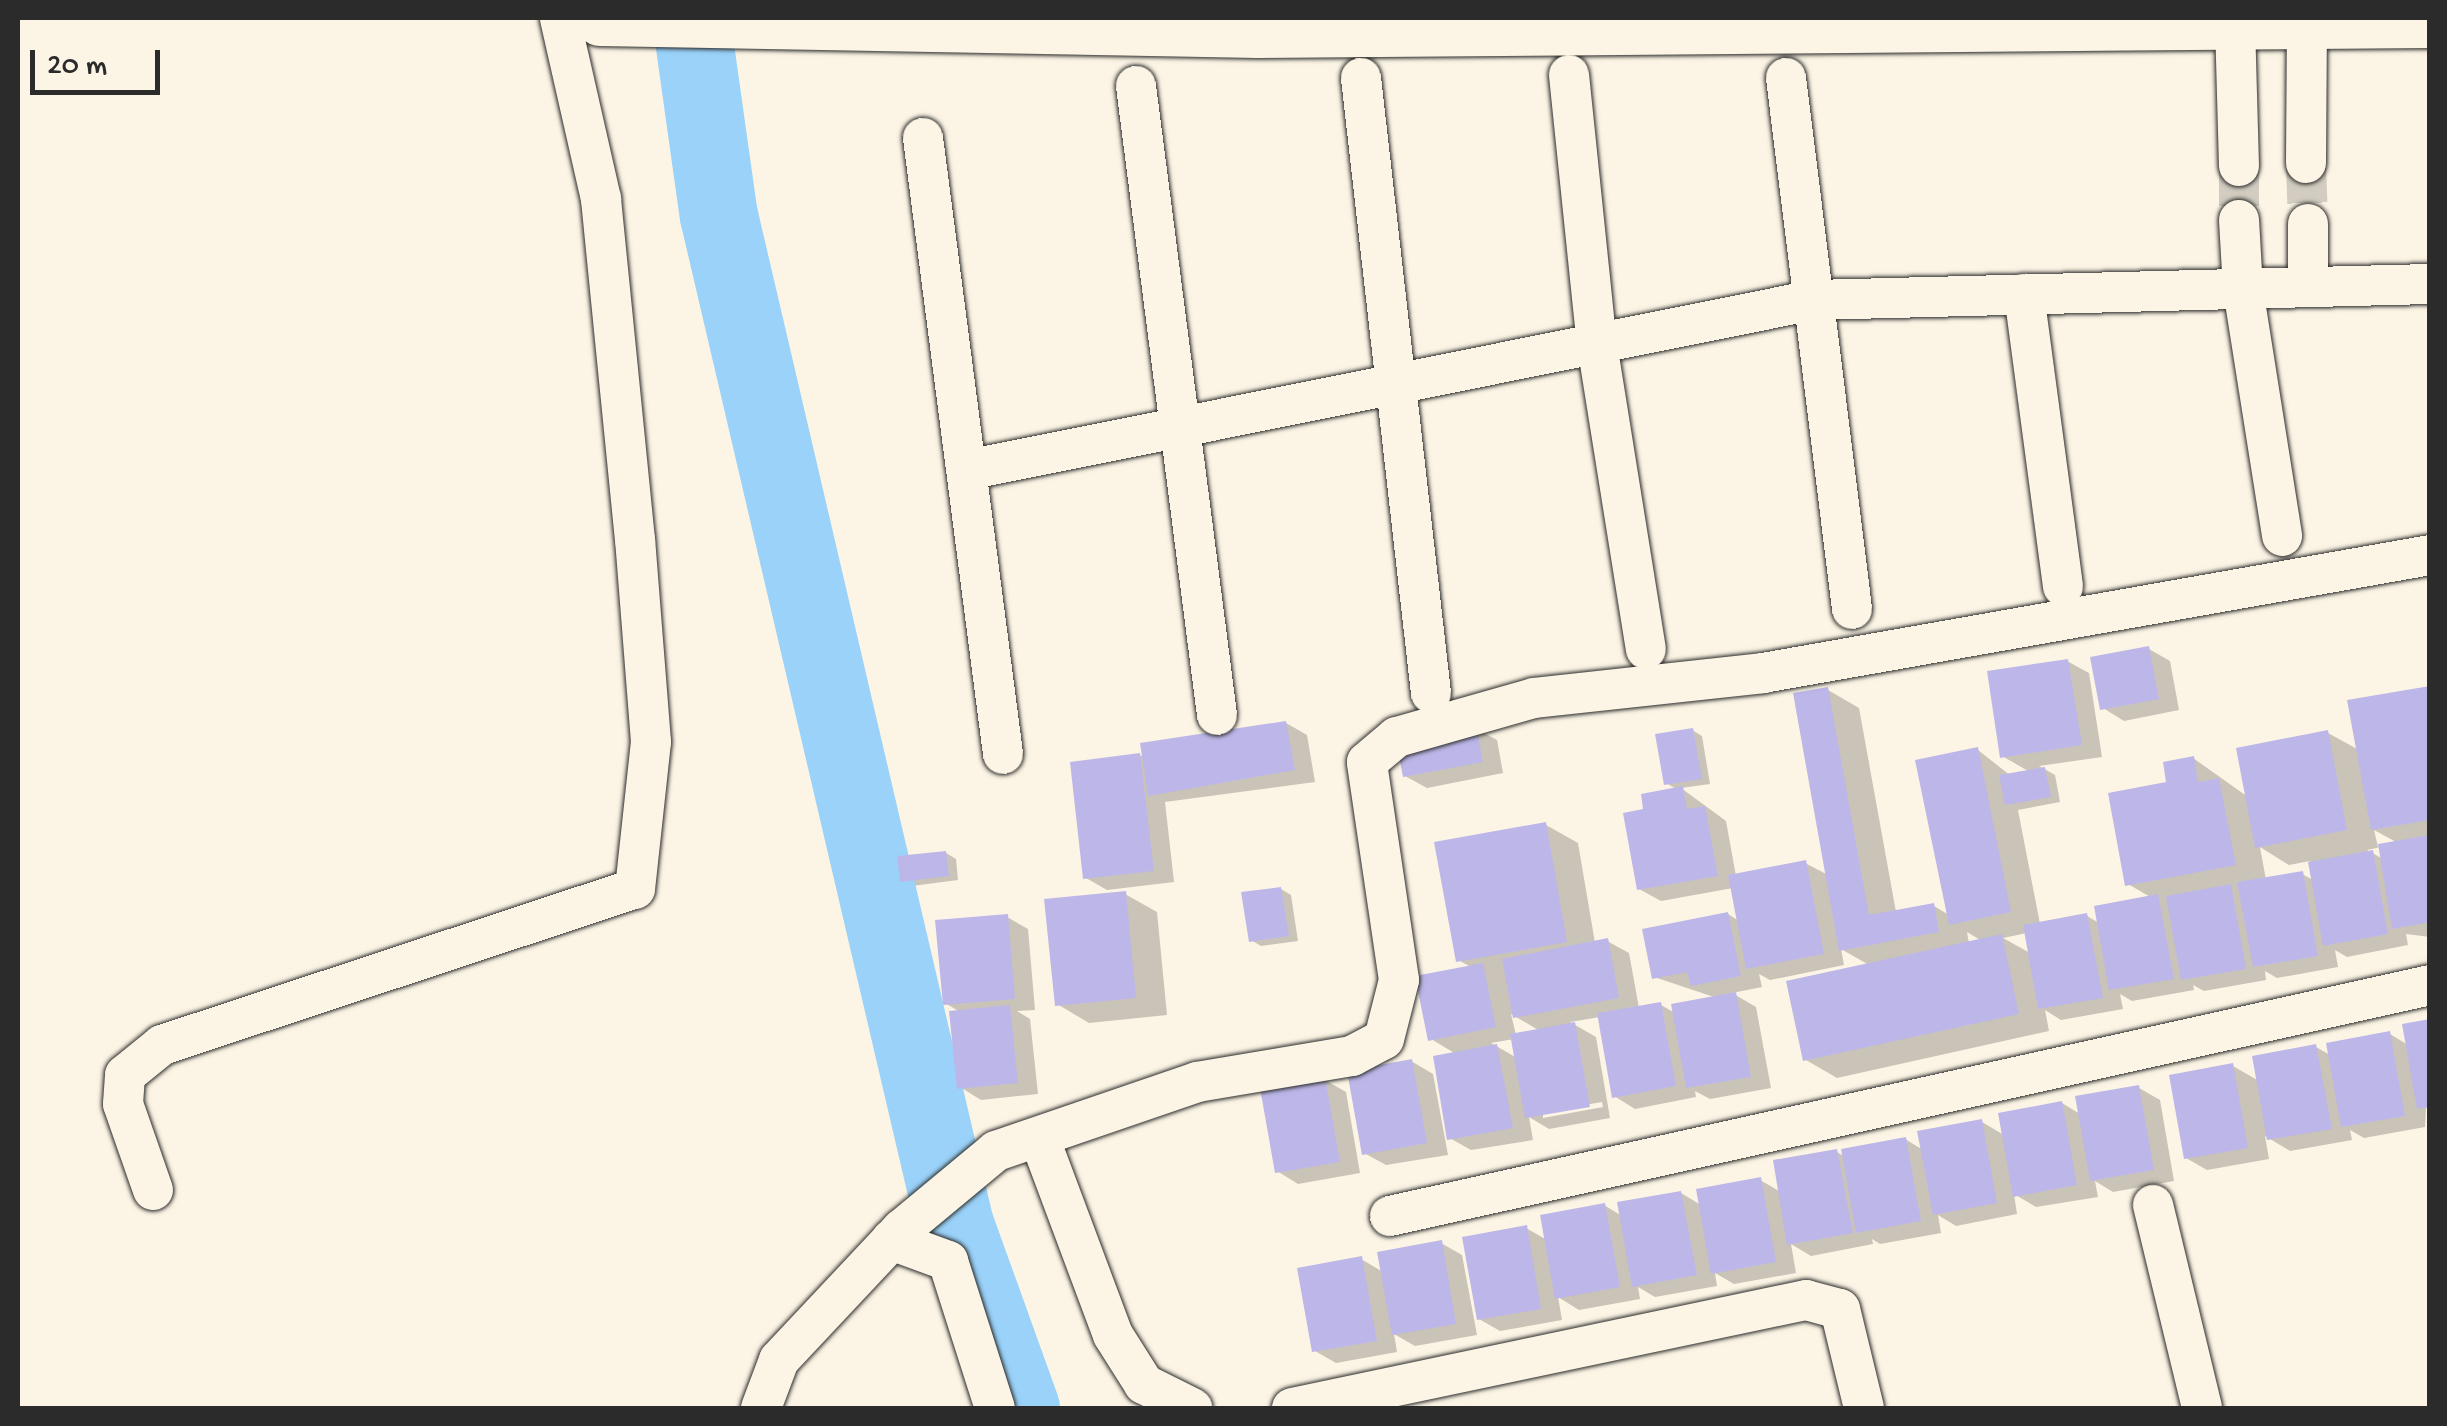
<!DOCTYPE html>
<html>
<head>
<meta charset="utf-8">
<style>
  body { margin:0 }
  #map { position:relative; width:2447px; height:1426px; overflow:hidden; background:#fcf5e5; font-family:"Gochi Hand",sans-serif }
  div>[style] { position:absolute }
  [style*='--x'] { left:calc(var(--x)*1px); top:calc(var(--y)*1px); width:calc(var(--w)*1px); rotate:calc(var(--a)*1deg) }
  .shadow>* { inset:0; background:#0003 }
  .river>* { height:78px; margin:-39px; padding:0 39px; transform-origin:39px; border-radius:39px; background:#9ad2f9 }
  .building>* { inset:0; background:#bdb7e9 }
  .street-tunnel>* { height:40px; margin-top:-20px; transform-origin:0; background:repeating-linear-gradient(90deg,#d2cdc0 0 40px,transparent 0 60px) }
  .roads { filter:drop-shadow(0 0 2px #2b2b2b) drop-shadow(0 0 2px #2b2b2b) }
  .street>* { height:40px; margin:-20px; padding:0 20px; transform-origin:20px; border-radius:20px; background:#fcf5e5 }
  .secondary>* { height:55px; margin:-27.5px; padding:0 27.5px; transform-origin:27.5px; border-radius:27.5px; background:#fcf5e5 }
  span { translate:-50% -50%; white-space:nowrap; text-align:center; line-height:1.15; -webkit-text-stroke:9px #fcf5e5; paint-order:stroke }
  .frame { position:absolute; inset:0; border:20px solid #2b2b2b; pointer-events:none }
  .scale { position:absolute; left:30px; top:50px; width:130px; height:45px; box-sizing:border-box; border:5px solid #2b2b2b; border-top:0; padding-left:12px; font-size:30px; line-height:35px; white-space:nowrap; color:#2b2b2b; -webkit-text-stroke:8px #fcf5e5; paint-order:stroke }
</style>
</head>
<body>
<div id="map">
  <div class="shadow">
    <div style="clip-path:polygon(2149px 649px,2170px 661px,2179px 710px,2124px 721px,2103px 708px)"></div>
    <div style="clip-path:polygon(evenodd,2067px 661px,2089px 673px,2102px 757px,2039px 766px,2055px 775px,2060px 802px,2018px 810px,2040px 924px,2087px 916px,2099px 923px,2152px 898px,2128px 884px,2169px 784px,2193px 758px,2248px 797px,2328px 733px,2359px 750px,2430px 688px,2430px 937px,2406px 934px,2408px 945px,2347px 957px,2335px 950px,2338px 967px,2277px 978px,2265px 971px,2266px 980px,2204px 991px,2193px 985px,2194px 990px,2132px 1001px,2120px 994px,2123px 1009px,2061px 1020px,2045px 1010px,2049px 1031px,1837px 1078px,1806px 1060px,1869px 965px,1841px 949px,1844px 965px,1770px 980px,1759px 974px,1762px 987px,1732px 993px,1756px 1007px,1771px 1088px,1710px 1099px,1695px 1091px,1696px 1097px,1635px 1109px,1614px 1096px,1600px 1017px,1570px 1022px,1596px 1037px,1610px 1118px,1549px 1129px,1529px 1117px,1533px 1140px,1471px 1150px,1446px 1136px,1456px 1054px,1431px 1039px,1471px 967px,1458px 960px,1546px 825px,1578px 843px,1595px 943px,1607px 941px,1629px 953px,1639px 1008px,1661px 1005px,1675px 1013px,1717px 998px,1654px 977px,1728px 914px,1739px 921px,1733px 888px,1661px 901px,1639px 889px,1646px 811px,1678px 790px,1666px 783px,1692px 730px,1702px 736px,1710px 784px,1681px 788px,1726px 821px,1736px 876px,1805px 863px,1828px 875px,1828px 690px,1859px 708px,1896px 912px,1934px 906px,1949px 915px,1978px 750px,2011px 776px,2030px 772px,2002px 756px,2067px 661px,2374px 830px,2398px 843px,2378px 847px,2374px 830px,2067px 661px,2260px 847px,2289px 865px,2310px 861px,2313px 880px,2302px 874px,2266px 880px,2260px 847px,2067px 661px,2381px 847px,2383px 859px,2367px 850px,2381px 847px,2067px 661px,1967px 932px,1982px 941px,1969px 944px,1967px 932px,2067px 661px,2027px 933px,2030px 953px,2003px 938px,2027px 933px,2067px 661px,1511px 1014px,1540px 1031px,1516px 1035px,1511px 1014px,2067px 661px,1514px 1039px,1517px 1058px,1491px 1043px,1514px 1039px,2067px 661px,1602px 1102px,1603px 1107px,1543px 1118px,1543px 1112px,1602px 1102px)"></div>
    <div style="clip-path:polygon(1286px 723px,1307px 735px,1315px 782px,1165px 802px,1174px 882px,1107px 890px,1086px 878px,1140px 756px)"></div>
    <div style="clip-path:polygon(1475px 728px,1497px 740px,1503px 773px,1427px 788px,1405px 776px)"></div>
    <div style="clip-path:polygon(946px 853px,956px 859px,958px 880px,912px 886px,902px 880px)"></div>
    <div style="clip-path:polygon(1281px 889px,1291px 895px,1298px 941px,1261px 946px,1251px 940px)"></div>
    <div style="clip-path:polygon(1125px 894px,1157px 912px,1167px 1015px,1089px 1023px,1057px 1004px)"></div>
    <div style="clip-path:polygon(1007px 917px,1028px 929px,1035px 1010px,1017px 1011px,1030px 1019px,1038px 1094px,981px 1100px,960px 1087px,960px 1012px,945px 1003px)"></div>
    <div style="clip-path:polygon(2430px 1022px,2425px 1127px,2364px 1138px,2350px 1130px,2352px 1140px,2290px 1151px,2265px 1136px,2269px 1159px,2207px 1170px,2186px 1158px,2233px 1066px,2259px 1081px,2316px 1047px,2330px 1055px,2390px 1034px,2408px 1045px)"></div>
    <div style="clip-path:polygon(1411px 1061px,1433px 1074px,1448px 1155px,1386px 1165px,1364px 1153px)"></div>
    <div style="clip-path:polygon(1325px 1080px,1346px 1092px,1360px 1173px,1298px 1184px,1277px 1171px)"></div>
    <div style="clip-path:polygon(2139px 1088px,2160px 1100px,2174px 1181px,2113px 1192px,2095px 1181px,2098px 1197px,2036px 1207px,2014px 1194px,2017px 1214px,1956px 1226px,1938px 1215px,1941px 1233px,1880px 1244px,1872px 1239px,1873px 1244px,1811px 1256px,1791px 1244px,1796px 1273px,1734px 1284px,1715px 1273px,1717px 1286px,1655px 1297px,1638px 1287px,1640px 1299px,1579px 1310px,1558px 1297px,1562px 1320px,1500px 1331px,1479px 1319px,1526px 1228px,1547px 1240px,1604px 1205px,1622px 1216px,1681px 1193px,1701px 1205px,1760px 1180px,1781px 1192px,1837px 1152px,1845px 1157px,1905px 1139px,1923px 1150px,1982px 1122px,2004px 1135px,2062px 1103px,2080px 1114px)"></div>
    <div style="clip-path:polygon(1441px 1243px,1462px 1255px,1477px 1335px,1415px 1346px,1394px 1334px,1397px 1352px,1336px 1363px,1315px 1351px,1361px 1259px,1383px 1272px)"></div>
  </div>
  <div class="river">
    <div style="--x:691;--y:18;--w:200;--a:82"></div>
    <div style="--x:719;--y:216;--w:1036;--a:76.84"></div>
    <div style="--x:955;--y:1225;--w:195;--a:70.2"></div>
  </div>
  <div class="building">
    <div style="clip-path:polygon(2149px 646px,2159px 699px,2100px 710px,2090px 657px)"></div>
    <div style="clip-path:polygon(2068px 659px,2082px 745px,2000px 758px,1987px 671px)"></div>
    <div style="clip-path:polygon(2430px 686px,2430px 820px,2371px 830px,2347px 700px)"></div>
    <div style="clip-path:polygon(1828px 687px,1869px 915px,1934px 903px,1939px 932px,1839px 951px,1793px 693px)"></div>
    <div style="clip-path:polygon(1286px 721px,1295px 770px,1148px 796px,1140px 743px)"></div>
    <div style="clip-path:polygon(1476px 725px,1483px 762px,1403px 777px,1396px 741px)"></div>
    <div style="clip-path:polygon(1693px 728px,1702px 779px,1664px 785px,1655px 734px)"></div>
    <div style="clip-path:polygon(2328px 730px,2347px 830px,2255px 848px,2236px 748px)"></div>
    <div style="clip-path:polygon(1978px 747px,2011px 912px,1949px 925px,1915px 760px)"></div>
    <div style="clip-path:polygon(1140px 753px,1154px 871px,1083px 879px,1070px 762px)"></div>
    <div style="clip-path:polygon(2194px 756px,2198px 782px,2219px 778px,2236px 865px,2125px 886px,2108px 793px,2166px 782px,2163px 762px)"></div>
    <div style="clip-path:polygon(2045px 767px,2051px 797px,2005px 805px,1999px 775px)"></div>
    <div style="clip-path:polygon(1683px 786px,1687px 809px,1705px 806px,1718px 876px,1637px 890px,1623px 813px,1643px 809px,1641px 794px)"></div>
    <div style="clip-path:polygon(1546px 822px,1567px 942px,1456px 962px,1434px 842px)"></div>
    <div style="clip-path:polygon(2430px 835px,2430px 922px,2392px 929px,2378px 844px)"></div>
    <div style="clip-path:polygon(2373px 850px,2388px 934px,2323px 946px,2308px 862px)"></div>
    <div style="clip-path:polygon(946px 851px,949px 876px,900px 882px,897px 856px)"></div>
    <div style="clip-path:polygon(1806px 860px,1824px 954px,1746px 969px,1728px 875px)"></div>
    <div style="clip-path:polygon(2303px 871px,2318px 956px,2253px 967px,2237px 882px)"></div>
    <div style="clip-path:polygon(2231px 884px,2246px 969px,2181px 980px,2166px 896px)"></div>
    <div style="clip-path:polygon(1281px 887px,1289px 936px,1249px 942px,1241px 892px)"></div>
    <div style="clip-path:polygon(1126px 891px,1136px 998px,1055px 1006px,1044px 899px)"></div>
    <div style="clip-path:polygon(2158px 894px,2174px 979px,2109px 990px,2094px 906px)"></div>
    <div style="clip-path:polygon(1728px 912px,1741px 976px,1691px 986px,1687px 972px,1652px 979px,1642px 929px)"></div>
    <div style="clip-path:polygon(2087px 913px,2103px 998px,2038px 1009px,2023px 925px)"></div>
    <div style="clip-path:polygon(1008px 914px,1015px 999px,943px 1005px,935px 920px)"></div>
    <div style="clip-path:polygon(2002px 934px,2019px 1014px,1803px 1061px,1786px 981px)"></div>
    <div style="clip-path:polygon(1608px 938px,1619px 998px,1513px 1018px,1502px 959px)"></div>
    <div style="clip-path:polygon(1483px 963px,1496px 1027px,1428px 1041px,1415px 976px)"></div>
    <div style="clip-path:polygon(1736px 992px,1751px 1077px,1686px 1088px,1671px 1004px)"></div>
    <div style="clip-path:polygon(1661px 1002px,1676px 1086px,1612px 1098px,1597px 1013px)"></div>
    <div style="clip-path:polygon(1010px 1005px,1018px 1083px,957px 1089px,949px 1011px)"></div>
    <div style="clip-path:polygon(2430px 1019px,2430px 1107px,2417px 1109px,2402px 1024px)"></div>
    <div style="clip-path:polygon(1575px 1022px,1590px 1107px,1525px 1118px,1510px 1034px)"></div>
    <div style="clip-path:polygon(2390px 1031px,2405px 1116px,2341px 1127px,2326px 1043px)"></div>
    <div style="clip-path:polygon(1497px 1044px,1513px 1128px,1447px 1140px,1433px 1056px)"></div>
    <div style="clip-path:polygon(2316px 1044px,2332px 1129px,2267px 1140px,2252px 1056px)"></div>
    <div style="clip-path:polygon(1412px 1059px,1427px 1143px,1362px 1155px,1347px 1071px)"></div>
    <div style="clip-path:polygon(2233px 1063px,2248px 1148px,2184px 1159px,2169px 1075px)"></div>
    <div style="clip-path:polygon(1325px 1077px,1340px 1162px,1275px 1173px,1260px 1088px)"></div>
    <div style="clip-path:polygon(2139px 1085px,2154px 1170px,2090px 1181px,2075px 1096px)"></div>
    <div style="clip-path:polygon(2062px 1101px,2077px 1185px,2013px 1197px,1998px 1113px)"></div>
    <div style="clip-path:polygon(1982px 1119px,1997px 1203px,1933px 1215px,1917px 1131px)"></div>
    <div style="clip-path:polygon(1906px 1137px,1921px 1221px,1856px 1233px,1841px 1149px)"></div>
    <div style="clip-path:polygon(1837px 1149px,1853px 1233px,1787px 1245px,1773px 1160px)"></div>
    <div style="clip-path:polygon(1761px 1177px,1776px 1262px,1711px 1274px,1696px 1189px)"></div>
    <div style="clip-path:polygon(1681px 1191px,1697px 1275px,1632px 1287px,1617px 1202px)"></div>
    <div style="clip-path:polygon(1605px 1203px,1620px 1287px,1555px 1299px,1540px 1215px)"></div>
    <div style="clip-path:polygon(1527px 1225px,1541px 1309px,1477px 1320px,1462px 1237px)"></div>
    <div style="clip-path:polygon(1442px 1240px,1456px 1324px,1392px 1335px,1377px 1252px)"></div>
    <div style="clip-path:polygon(1362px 1256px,1377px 1341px,1312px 1352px,1297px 1268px)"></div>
  </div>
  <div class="street-tunnel">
    <div style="--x:2306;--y:163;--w:61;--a:88.1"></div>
    <div style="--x:2239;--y:166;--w:54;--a:90"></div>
  </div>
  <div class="roads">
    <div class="street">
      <div style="--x:2235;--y:23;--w:143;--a:88.4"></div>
      <div style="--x:1569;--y:75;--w:270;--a:84.1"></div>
      <div style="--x:1597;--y:344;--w:309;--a:80.9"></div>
      <div style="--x:1361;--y:78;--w:619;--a:83.51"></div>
      <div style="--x:1786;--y:78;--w:535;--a:82.91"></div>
      <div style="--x:1136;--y:86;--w:634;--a:82.66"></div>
      <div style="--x:923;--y:138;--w:621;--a:82.6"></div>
      <div style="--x:2306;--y:163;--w:142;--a:-89.6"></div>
      <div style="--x:2239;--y:220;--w:69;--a:86.7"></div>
      <div style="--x:2243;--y:289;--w:250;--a:81"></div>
      <div style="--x:2308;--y:224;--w:63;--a:90"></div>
      <div style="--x:2024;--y:294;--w:295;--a:82.4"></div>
      <div style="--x:967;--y:470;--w:864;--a:-11.35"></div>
      <div style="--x:1814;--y:300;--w:616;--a:-1.49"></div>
      <div style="--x:1039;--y:1137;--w:211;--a:69.5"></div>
      <div style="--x:1113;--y:1335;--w:58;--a:57.7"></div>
      <div style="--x:1144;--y:1384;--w:54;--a:26.6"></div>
      <div style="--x:153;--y:1190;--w:91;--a:-109.2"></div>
      <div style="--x:123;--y:1104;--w:29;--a:-86"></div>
      <div style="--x:125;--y:1075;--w:48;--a:-39"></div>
      <div style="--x:162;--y:1045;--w:498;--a:-18.3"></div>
      <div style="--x:635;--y:889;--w:148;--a:-83.8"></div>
      <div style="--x:651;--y:742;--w:203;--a:-94.5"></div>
      <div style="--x:635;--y:540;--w:343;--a:-95.7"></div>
      <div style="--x:601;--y:199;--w:186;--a:-102.8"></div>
      <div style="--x:2153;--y:1205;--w:209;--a:76.4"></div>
      <div style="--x:1390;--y:1216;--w:1065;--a:-12.52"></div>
      <div style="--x:891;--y:1240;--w:61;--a:20.2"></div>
      <div style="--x:948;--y:1261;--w:154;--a:72.3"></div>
      <div style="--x:761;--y:1408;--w:51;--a:-69.4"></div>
      <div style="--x:779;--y:1360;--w:180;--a:-46.8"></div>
      <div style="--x:902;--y:1229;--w:122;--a:-39.7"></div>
      <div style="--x:996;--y:1151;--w:213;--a:-18.9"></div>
      <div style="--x:1197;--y:1082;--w:157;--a:-9.5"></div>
      <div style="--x:1352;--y:1056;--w:36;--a:-28"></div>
      <div style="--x:1384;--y:1039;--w:61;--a:-75.7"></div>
      <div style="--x:1399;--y:980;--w:220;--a:-98.4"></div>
      <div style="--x:1367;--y:762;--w:39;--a:-40"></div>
      <div style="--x:1397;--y:737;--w:142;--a:-15.9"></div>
      <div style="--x:1534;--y:698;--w:230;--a:-6.2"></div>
      <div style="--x:1763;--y:673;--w:677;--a:-10.03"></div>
      <div style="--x:1292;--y:1408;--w:525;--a:-11.87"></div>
      <div style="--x:1806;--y:1300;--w:35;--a:15"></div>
      <div style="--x:1840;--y:1309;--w:102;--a:76.4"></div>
    </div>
    <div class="secondary">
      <div style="--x:600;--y:18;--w:658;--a:1.04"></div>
      <div style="--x:1258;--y:30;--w:1172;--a:-0.49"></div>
    </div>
  </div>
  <div class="frame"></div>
  <div class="scale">20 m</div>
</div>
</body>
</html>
